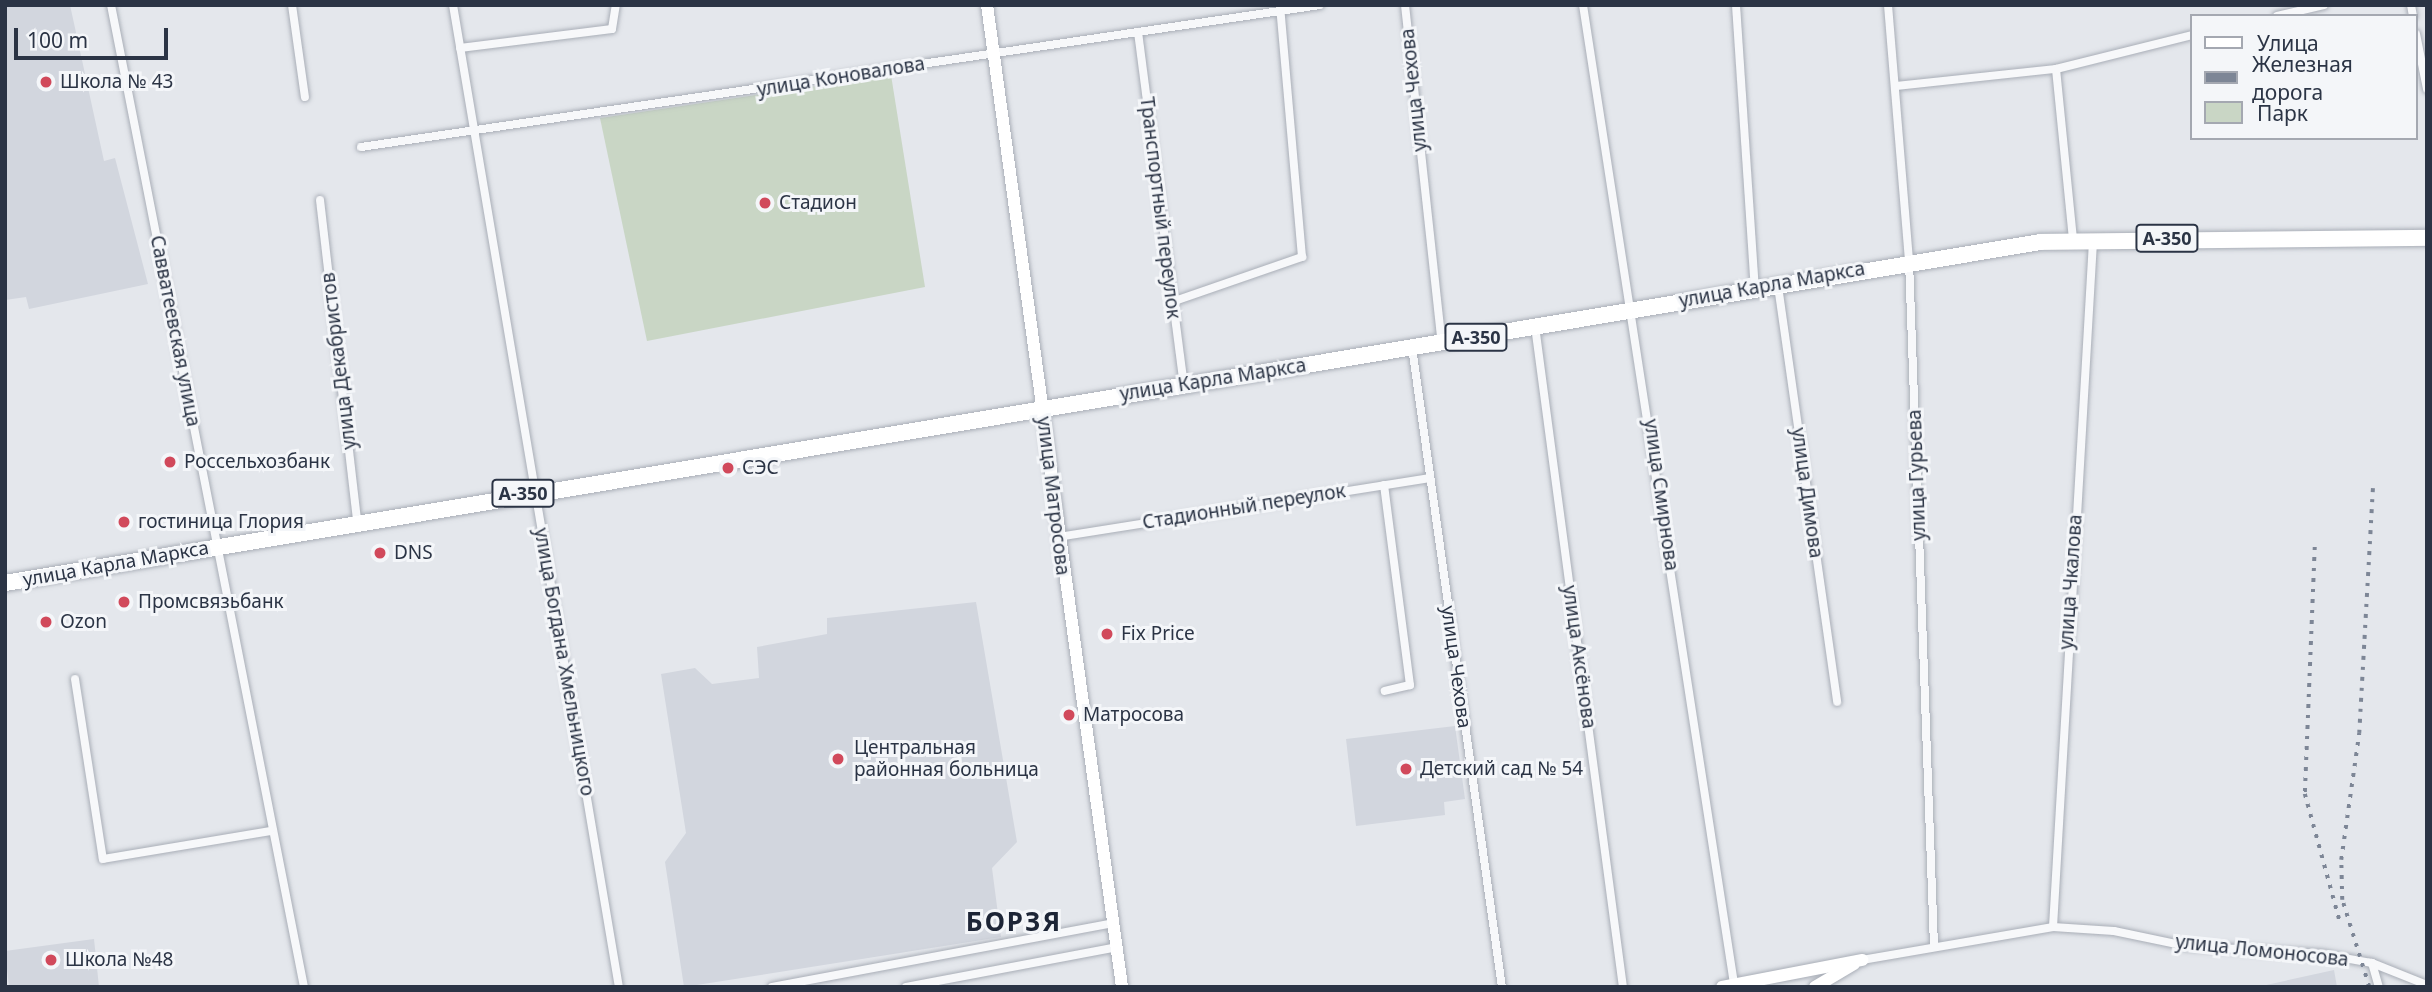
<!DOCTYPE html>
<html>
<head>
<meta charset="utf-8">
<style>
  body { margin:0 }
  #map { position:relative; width:2432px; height:992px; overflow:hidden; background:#e4e7ec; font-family:"Noto Sans",sans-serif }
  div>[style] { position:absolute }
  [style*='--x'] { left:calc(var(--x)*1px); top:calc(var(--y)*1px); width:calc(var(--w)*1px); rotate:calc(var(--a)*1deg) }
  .built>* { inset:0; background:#d2d6de }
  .green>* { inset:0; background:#c9d6c5 }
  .roads { filter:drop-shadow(0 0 2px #a9aeb7) drop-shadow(0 0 2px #a9aeb7) }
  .street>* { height:8px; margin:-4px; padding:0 4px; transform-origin:4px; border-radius:4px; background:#f7f8fa }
  .secondary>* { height:12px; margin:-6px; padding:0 6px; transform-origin:6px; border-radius:6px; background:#fff }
  .highway>* { height:16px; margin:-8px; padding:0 8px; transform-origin:8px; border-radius:8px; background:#fff }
  .rail>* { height:3.5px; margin-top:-1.75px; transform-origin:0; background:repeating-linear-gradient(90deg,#7d8696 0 3.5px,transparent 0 10.5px) }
  .dots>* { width:19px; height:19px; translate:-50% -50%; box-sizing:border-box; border:4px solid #f4f6f9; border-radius:50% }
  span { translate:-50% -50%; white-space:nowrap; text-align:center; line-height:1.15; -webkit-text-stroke:6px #f4f6f9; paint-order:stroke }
  .shield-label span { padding:2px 5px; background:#f4f6f9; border:2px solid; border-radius:5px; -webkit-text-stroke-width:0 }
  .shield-label { font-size:18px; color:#2b3445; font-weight:700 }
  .street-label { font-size:19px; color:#2b3445 }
  .poi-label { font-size:19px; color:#2b3445 }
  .left { translate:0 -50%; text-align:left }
  .district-label { font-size:26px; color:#1d2536; font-weight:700; letter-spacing:2px }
  .frame { position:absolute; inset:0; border:7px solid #2b3445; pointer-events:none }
  .legend { position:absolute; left:2190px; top:14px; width:228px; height:126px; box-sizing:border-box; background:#f4f6f9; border:2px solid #a4a8b1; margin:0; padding:9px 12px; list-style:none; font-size:21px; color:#2b3445 }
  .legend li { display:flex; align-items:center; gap:14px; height:35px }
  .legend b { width:35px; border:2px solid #a4a8b1 }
  .scale { position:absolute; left:14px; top:28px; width:154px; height:32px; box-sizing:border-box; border:4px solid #2b3445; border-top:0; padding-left:9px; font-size:21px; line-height:24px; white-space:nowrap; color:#2b3445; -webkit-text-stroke:5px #f4f6f9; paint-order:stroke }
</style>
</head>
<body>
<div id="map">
  <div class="built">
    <div style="clip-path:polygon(5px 5px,70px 5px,104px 161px,115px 158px,148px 284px,29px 309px,26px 297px,5px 300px)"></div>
    <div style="clip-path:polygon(976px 602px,1017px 842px,992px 868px,1001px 937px,684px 987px,665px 862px,686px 833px,661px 674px,695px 668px,712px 684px,759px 678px,757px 647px,827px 634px,827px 618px)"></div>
    <div style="clip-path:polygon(1455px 726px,1465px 799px,1444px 802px,1445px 815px,1356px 826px,1346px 739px)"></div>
    <div style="clip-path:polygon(94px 939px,99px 987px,9px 987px,5px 951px)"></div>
    <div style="clip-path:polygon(2334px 970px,2337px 987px,2257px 987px)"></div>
  </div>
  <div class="green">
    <div style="clip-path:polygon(891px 75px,925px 287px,647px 341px,600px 118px)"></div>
  </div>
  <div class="roads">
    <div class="street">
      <div style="--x:111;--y:5;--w:1001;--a:78.88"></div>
      <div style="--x:292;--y:5;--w:93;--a:82"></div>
      <div style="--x:453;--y:5;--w:996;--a:80.41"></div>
      <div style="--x:1405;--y:5;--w:340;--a:83.8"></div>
      <div style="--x:1583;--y:5;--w:991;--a:81.23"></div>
      <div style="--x:1736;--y:5;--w:284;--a:86.2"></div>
      <div style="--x:1888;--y:5;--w:257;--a:85.3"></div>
      <div style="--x:1909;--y:261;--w:685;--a:87.91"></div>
      <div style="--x:2411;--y:5;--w:11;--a:80"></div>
      <div style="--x:2277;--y:16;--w:48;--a:-13.2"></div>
      <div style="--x:1138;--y:32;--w:355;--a:82.6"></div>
      <div style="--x:2416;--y:34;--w:56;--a:78.7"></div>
      <div style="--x:460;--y:48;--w:153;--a:-7.1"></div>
      <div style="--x:612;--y:29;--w:24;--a:-81"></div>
      <div style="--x:2056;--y:69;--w:171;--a:84.3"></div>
      <div style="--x:1896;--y:86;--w:161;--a:-6.1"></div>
      <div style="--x:2056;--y:69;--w:140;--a:-14"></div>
      <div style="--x:361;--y:147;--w:969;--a:-8.42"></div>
      <div style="--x:320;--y:200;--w:323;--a:83.4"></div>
      <div style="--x:1778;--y:286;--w:420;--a:81.9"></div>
      <div style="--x:1172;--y:302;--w:138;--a:-19.1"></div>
      <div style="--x:1302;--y:257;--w:253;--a:-95"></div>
      <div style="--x:1535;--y:326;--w:667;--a:82.42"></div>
      <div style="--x:1412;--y:347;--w:646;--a:82"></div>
      <div style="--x:1384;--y:485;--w:202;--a:82.6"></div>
      <div style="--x:1410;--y:685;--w:26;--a:167"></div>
      <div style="--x:1058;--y:537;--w:376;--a:-9"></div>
      <div style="--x:75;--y:679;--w:182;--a:81.2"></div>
      <div style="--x:103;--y:859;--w:169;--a:-9.5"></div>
      <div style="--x:2053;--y:927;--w:686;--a:-86.66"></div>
      <div style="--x:1862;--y:960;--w:194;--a:-9.8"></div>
      <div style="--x:2053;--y:927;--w:61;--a:3.8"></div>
      <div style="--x:2114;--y:931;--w:74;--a:11.8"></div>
      <div style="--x:2186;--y:946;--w:136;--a:3.4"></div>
      <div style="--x:2322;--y:954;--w:51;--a:10.2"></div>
      <div style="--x:2372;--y:963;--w:59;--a:21.8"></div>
      <div style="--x:2372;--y:963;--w:25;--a:74"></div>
      <div style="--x:772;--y:987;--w:343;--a:-10.6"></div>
      <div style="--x:906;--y:987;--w:210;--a:-10.7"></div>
    </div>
    <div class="secondary">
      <div style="--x:987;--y:5;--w:991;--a:82.17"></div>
      <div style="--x:1722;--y:987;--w:143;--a:-10.9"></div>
      <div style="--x:1815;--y:987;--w:45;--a:-30.5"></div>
    </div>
    <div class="highway">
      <div style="--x:5;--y:583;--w:2063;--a:-9.51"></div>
      <div style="--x:2040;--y:242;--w:387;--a:-0.6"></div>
    </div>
  </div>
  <div class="rail">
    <div style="--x:2315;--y:547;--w:247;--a:92.3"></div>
    <div style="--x:2305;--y:794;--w:133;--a:74.7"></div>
    <div style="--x:2369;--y:987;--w:91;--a:-107.2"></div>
    <div style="--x:2342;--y:900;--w:40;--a:-91.4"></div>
    <div style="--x:2341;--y:860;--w:128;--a:-81.9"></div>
    <div style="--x:2359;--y:733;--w:251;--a:-86.8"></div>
  </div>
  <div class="dots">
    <div style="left:46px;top:82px;background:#d1495b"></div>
    <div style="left:765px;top:203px;background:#d1495b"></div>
    <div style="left:170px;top:462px;background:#d1495b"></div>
    <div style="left:728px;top:468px;background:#d1495b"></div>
    <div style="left:124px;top:522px;background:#d1495b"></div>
    <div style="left:380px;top:553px;background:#d1495b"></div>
    <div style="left:124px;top:602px;background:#d1495b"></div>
    <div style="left:46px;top:622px;background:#d1495b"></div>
    <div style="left:1107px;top:634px;background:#d1495b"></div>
    <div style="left:1069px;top:715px;background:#d1495b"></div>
    <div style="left:838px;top:759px;background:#d1495b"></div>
    <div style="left:1406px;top:769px;background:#d1495b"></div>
    <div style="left:51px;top:960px;background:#d1495b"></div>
  </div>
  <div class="shield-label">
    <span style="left:2167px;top:238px">А-350</span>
    <span style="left:1476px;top:337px">А-350</span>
    <span style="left:523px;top:493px">А-350</span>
  </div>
  <div class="street-label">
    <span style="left:841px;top:77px;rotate:-9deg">улица Коновалова</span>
    <span style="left:1414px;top:90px;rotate:-96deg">улица Чехова</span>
    <span style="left:1160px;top:208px;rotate:83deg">Транспортный переулок</span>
    <span style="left:1772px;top:285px;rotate:-10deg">улица Карла Маркса</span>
    <span style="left:175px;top:331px;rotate:79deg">Савватеевская улица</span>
    <span style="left:339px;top:361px;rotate:-97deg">улица Декабристов</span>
    <span style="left:1213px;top:380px;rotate:-9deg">улица Карла Маркса</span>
    <span style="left:1917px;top:475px;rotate:-92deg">улица Гурьева</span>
    <span style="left:1807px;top:493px;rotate:82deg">улица Димова</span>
    <span style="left:1661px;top:495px;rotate:82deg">улица Смирнова</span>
    <span style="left:1053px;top:496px;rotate:83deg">улица Матросова</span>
    <span style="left:1244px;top:507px;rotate:-9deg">Стадионный переулок</span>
    <span style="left:116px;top:564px;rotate:-10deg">улица Карла Маркса</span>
    <span style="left:2071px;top:582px;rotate:-86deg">улица Чкалова</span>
    <span style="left:1579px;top:657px;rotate:82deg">улица Аксёнова</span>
    <span style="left:564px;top:662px;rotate:80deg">улица Богдана Хмельницкого</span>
    <span style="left:1456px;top:667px;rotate:82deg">улица Чехова</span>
    <span style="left:2262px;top:951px;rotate:6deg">улица Ломоносова</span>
  </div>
  <div class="poi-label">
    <span class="left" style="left:60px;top:82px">Школа № 43</span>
    <span class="left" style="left:779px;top:203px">Стадион</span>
    <span class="left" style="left:184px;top:462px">Россельхозбанк</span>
    <span class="left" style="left:742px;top:468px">СЭС</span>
    <span class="left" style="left:138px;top:522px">гостиница Глория</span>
    <span class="left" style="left:394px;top:553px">DNS</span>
    <span class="left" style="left:138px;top:602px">Промсвязьбанк</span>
    <span class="left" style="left:60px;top:622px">Ozon</span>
    <span class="left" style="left:1121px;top:634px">Fix Price</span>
    <span class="left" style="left:1083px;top:715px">Матросова</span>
    <span class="left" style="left:854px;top:759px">Центральная<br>районная больница</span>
    <span class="left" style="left:1420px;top:769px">Детский сад № 54</span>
    <span class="left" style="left:65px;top:960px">Школа №48</span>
  </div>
  <div class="district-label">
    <span style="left:1014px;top:922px">БОРЗЯ</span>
  </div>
  <div class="frame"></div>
  <ul class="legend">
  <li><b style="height:9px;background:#fff"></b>Улица</li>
  <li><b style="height:9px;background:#7d8696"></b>Железная дорога</li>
  <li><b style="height:19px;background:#c9d6c5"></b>Парк</li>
  </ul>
  <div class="scale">100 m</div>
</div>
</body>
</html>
